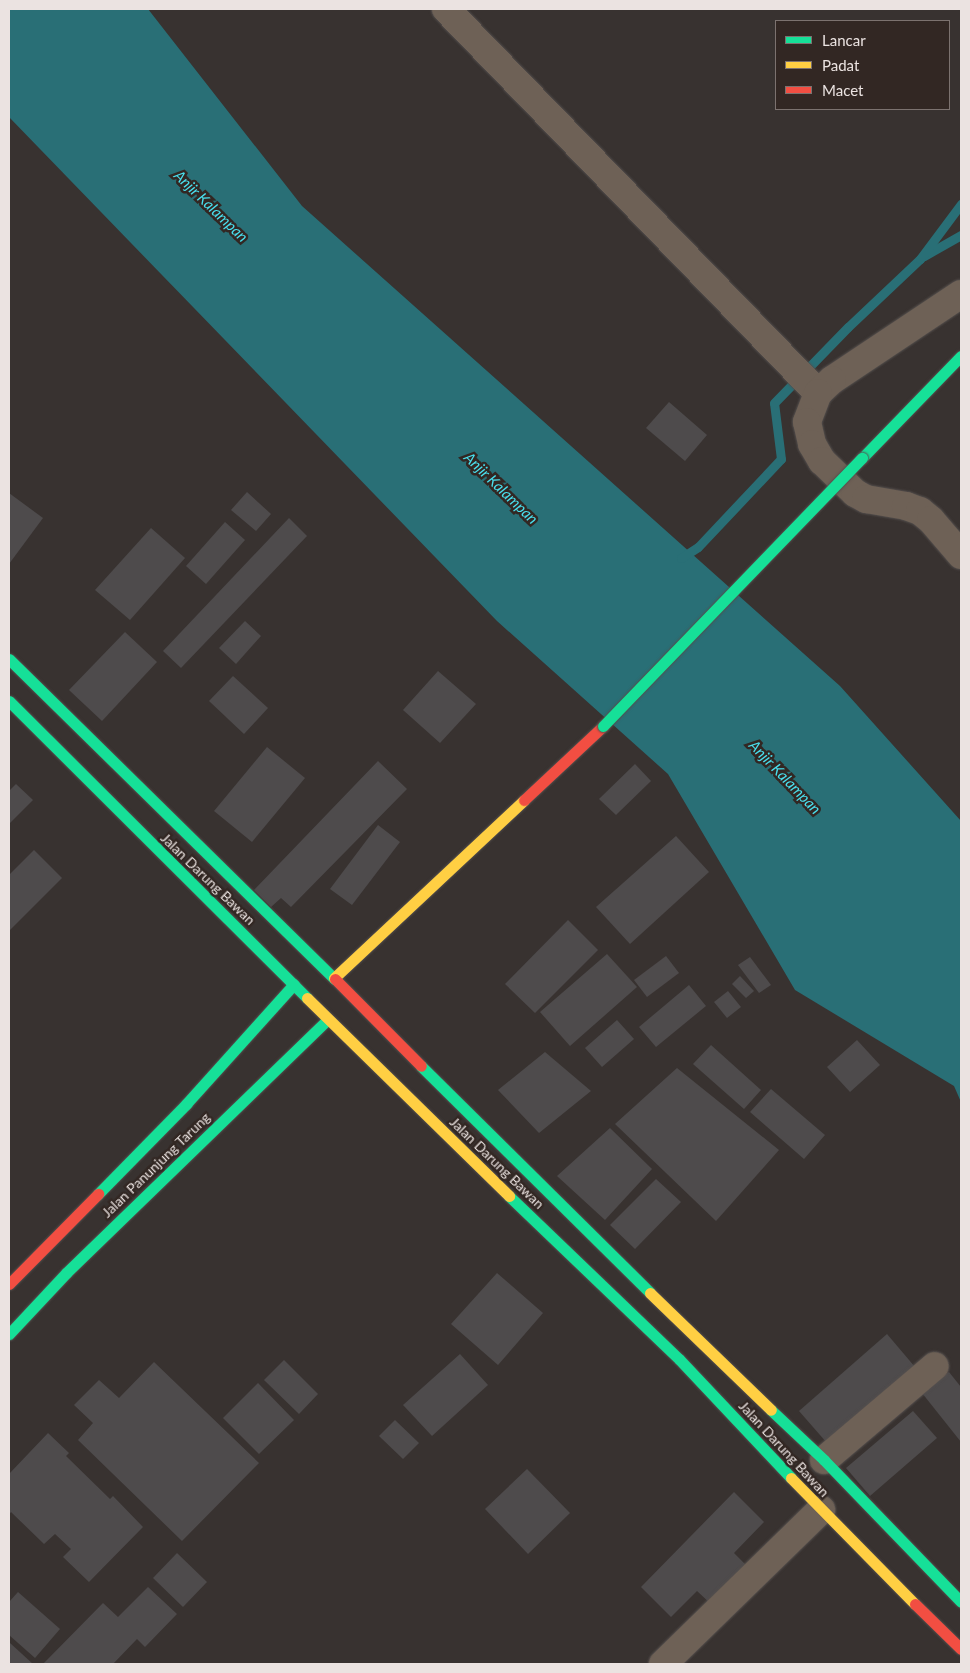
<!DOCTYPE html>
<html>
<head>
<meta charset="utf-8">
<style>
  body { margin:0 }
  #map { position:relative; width:970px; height:1673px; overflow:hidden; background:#383230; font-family:Lato,sans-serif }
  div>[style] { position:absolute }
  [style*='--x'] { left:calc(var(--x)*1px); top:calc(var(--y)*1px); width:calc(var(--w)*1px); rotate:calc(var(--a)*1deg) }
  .water>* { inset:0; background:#296f76 }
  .stream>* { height:9px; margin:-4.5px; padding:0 4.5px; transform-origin:4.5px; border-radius:4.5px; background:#296f76 }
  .building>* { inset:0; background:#4e4b4c }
  .roads { filter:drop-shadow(0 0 1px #544f4d) drop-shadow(0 0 1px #544f4d) }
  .street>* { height:28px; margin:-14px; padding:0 14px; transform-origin:14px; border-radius:14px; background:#6e6156 }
  .fast>* { height:11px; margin:-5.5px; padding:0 5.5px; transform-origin:5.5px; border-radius:5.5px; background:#16e098 }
  .slow>* { height:11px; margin:-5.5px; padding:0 5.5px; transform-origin:5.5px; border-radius:5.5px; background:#ffcf43 }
  .jam>* { height:11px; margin:-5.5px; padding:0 5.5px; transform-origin:5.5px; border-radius:5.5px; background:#f24e42 }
  .bridges { filter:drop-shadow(0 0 1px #544f4d) drop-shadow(0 0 1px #544f4d) }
  .fast-bridge>* { height:11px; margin:-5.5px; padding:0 5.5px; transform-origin:5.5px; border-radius:5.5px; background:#16e098 }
  span { translate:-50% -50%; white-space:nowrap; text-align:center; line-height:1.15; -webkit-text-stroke:5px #322723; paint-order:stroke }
  .street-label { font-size:14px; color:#ebe3e1 }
  .water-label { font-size:15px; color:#49dfed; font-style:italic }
  .frame { position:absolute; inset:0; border:10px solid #ebe3e1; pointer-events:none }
  .legend { position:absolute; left:775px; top:20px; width:175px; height:90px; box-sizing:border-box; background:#322723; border:1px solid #7c726f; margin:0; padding:6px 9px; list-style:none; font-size:15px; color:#ebe3e1 }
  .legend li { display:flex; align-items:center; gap:10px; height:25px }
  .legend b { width:25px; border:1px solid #7c726f }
</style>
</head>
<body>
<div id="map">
  <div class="water">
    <div style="clip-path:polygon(9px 9px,148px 9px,302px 206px,840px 686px,961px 821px,961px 1102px,954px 1086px,795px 990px,668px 774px,497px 621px,9px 117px)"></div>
  </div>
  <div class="stream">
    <div style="--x:924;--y:256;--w:43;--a:-29.6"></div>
    <div style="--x:681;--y:558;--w:20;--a:-33"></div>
    <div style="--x:698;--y:547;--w:121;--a:-46.7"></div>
    <div style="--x:781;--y:459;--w:56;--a:-97.1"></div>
    <div style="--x:774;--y:403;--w:106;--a:-45.8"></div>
    <div style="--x:848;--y:327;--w:99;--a:-43.4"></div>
    <div style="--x:920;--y:259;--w:69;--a:-53.3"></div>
  </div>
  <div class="building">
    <div style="clip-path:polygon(669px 402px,707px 435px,685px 461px,646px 428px)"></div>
    <div style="clip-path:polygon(247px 492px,271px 514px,256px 531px,231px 510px)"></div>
    <div style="clip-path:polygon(9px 493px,43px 518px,9px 564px)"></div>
    <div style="clip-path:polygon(289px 518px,307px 536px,181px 668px,163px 651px)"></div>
    <div style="clip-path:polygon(225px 522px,245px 540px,206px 584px,186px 566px)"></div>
    <div style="clip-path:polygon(151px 528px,185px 558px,130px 620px,95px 590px)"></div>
    <div style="clip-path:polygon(245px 621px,261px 636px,236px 664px,219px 648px)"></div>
    <div style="clip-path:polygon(125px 632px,157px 662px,102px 721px,69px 690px)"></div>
    <div style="clip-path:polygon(438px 671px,476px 704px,440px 743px,403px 710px)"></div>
    <div style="clip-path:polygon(233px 676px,268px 708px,244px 734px,209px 701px)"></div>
    <div style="clip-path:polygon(267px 747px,305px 778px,252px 842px,214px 811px)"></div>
    <div style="clip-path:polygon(378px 761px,407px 789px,291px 907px,281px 898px,271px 907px,254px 890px)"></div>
    <div style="clip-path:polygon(635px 764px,651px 781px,616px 815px,599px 799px)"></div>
    <div style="clip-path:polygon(16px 784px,33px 800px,9px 824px,9px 791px)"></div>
    <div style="clip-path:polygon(378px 825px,400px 842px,352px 905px,330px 889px)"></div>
    <div style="clip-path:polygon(676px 836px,709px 872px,630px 944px,596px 907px)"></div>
    <div style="clip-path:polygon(34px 850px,62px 878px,9px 931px,9px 875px)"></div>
    <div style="clip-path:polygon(568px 920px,598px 950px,535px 1013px,505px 984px)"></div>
    <div style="clip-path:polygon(607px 954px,637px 987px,570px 1046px,540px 1012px)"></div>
    <div style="clip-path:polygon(666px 956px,679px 973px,647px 997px,634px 980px)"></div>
    <div style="clip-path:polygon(750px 957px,771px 985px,759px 993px,738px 965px)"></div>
    <div style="clip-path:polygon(740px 976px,754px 991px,746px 998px,732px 984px)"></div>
    <div style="clip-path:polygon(689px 985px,706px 1006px,656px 1047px,639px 1027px)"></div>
    <div style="clip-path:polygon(728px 991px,741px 1007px,727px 1018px,714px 1002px)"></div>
    <div style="clip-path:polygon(617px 1020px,634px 1039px,602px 1067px,585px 1048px)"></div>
    <div style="clip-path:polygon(857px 1040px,880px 1065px,850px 1092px,827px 1067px)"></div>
    <div style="clip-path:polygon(711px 1045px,761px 1090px,744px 1109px,693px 1064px)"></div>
    <div style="clip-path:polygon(545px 1052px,591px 1091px,539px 1133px,498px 1090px)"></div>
    <div style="clip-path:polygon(677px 1068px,779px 1150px,716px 1221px,615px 1124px)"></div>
    <div style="clip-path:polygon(771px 1089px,825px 1135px,804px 1159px,750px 1112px)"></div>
    <div style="clip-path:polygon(610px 1128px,652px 1169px,605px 1220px,557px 1176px)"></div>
    <div style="clip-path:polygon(656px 1179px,681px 1202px,635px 1249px,610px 1225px)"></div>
    <div style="clip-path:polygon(497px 1273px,543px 1313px,498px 1365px,451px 1324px)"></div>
    <div style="clip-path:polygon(887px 1334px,915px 1367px,827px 1443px,799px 1411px)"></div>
    <div style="clip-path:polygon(460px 1354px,488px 1385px,432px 1436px,403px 1405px)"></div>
    <div style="clip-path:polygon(284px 1360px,318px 1394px,299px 1414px,264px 1380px)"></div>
    <div style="clip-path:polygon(154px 1362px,259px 1463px,182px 1541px,78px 1440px,93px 1423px,74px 1405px,99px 1380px,119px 1398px)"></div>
    <div style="clip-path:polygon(949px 1372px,961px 1387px,961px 1442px,922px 1393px)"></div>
    <div style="clip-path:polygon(258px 1383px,294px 1420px,259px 1454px,223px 1418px)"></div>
    <div style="clip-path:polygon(913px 1411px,937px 1438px,870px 1496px,846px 1468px)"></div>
    <div style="clip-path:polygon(395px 1420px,419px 1443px,403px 1459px,379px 1436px)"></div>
    <div style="clip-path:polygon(48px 1433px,69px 1453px,66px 1456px,110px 1499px,113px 1496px,143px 1527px,89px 1582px,63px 1557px,71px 1549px,55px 1534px,44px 1544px,11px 1512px,9px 1515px,9px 1474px)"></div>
    <div style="clip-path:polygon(527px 1469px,570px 1513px,528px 1554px,485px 1509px)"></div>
    <div style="clip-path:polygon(734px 1492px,764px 1522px,734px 1553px,749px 1568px,712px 1605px,697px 1591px,671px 1617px,641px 1587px)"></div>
    <div style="clip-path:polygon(177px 1553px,207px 1582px,183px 1607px,153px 1578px)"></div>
    <div style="clip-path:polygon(148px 1587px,177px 1614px,145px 1647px,137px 1639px,113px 1664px,43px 1664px,103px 1603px,118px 1617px)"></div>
    <div style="clip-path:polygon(18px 1592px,60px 1629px,35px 1658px,9px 1635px,9px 1602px)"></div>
    <div style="clip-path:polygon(10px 1643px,33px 1664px,9px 1664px)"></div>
  </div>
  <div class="roads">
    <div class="street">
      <div style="--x:446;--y:9;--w:535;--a:45.91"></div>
      <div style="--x:961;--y:294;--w:155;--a:146.3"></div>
      <div style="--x:832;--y:380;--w:19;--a:137"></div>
      <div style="--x:818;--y:393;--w:31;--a:111"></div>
      <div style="--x:807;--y:422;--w:23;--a:77"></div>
      <div style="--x:812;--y:444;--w:20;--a:60"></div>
      <div style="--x:822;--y:461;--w:46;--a:44.1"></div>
      <div style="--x:855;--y:493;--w:13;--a:29"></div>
      <div style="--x:866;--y:499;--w:41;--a:9.9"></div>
      <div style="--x:906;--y:506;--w:15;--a:20"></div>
      <div style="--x:920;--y:511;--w:14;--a:39"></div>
      <div style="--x:931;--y:520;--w:46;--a:49.4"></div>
      <div style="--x:824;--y:1460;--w:145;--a:-40.3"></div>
      <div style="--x:663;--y:1664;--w:221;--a:-44.3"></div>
    </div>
    <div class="fast">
      <div style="--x:862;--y:458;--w:142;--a:-45.9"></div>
      <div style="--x:9;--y:659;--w:457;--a:44.5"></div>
      <div style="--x:9;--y:701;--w:421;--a:44.9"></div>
      <div style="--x:421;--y:1066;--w:322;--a:44.7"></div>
      <div style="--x:98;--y:1194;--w:126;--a:-45.6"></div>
      <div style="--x:186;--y:1104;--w:161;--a:-48"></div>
      <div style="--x:509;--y:1196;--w:236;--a:43.8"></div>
      <div style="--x:679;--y:1359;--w:163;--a:46.7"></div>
      <div style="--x:9;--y:1334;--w:83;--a:-46.9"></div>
      <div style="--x:66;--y:1273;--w:363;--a:-44.1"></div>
      <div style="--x:771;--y:1410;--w:73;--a:43.3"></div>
      <div style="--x:824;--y:1460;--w:197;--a:46"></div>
    </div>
    <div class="slow">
      <div style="--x:334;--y:978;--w:260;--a:-43.1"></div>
      <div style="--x:307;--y:998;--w:283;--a:44.4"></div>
      <div style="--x:650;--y:1293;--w:168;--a:44"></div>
      <div style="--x:791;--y:1478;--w:177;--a:45.5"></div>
    </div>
    <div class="jam">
      <div style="--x:524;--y:800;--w:108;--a:-43.1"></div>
      <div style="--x:335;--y:979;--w:122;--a:45.3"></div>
      <div style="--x:9;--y:1284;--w:127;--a:-45.3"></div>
      <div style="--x:915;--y:1604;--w:64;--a:44.4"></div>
    </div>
  </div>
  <div class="bridges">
    <div class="fast-bridge">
      <div style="--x:603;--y:726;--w:373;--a:-46"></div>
    </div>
  </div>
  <div class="street-label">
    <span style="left:208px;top:879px;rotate:44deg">Jalan Darung Bawan</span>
    <span style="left:497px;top:1163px;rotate:44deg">Jalan Darung Bawan</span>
    <span style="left:156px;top:1165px;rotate:-44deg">Jalan Panunjung Tarung</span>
    <span style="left:784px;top:1449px;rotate:47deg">Jalan Darung Bawan</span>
  </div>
  <div class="water-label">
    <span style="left:211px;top:206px;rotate:44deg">Anjir Kalampan</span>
    <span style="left:501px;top:488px;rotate:44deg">Anjir Kalampan</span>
    <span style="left:785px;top:777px;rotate:46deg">Anjir Kalampan</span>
  </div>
  <div class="frame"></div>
  <ul class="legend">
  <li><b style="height:6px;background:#16e098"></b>Lancar</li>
  <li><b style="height:6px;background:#ffcf43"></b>Padat</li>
  <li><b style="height:6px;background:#f24e42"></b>Macet</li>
  </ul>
</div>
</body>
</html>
